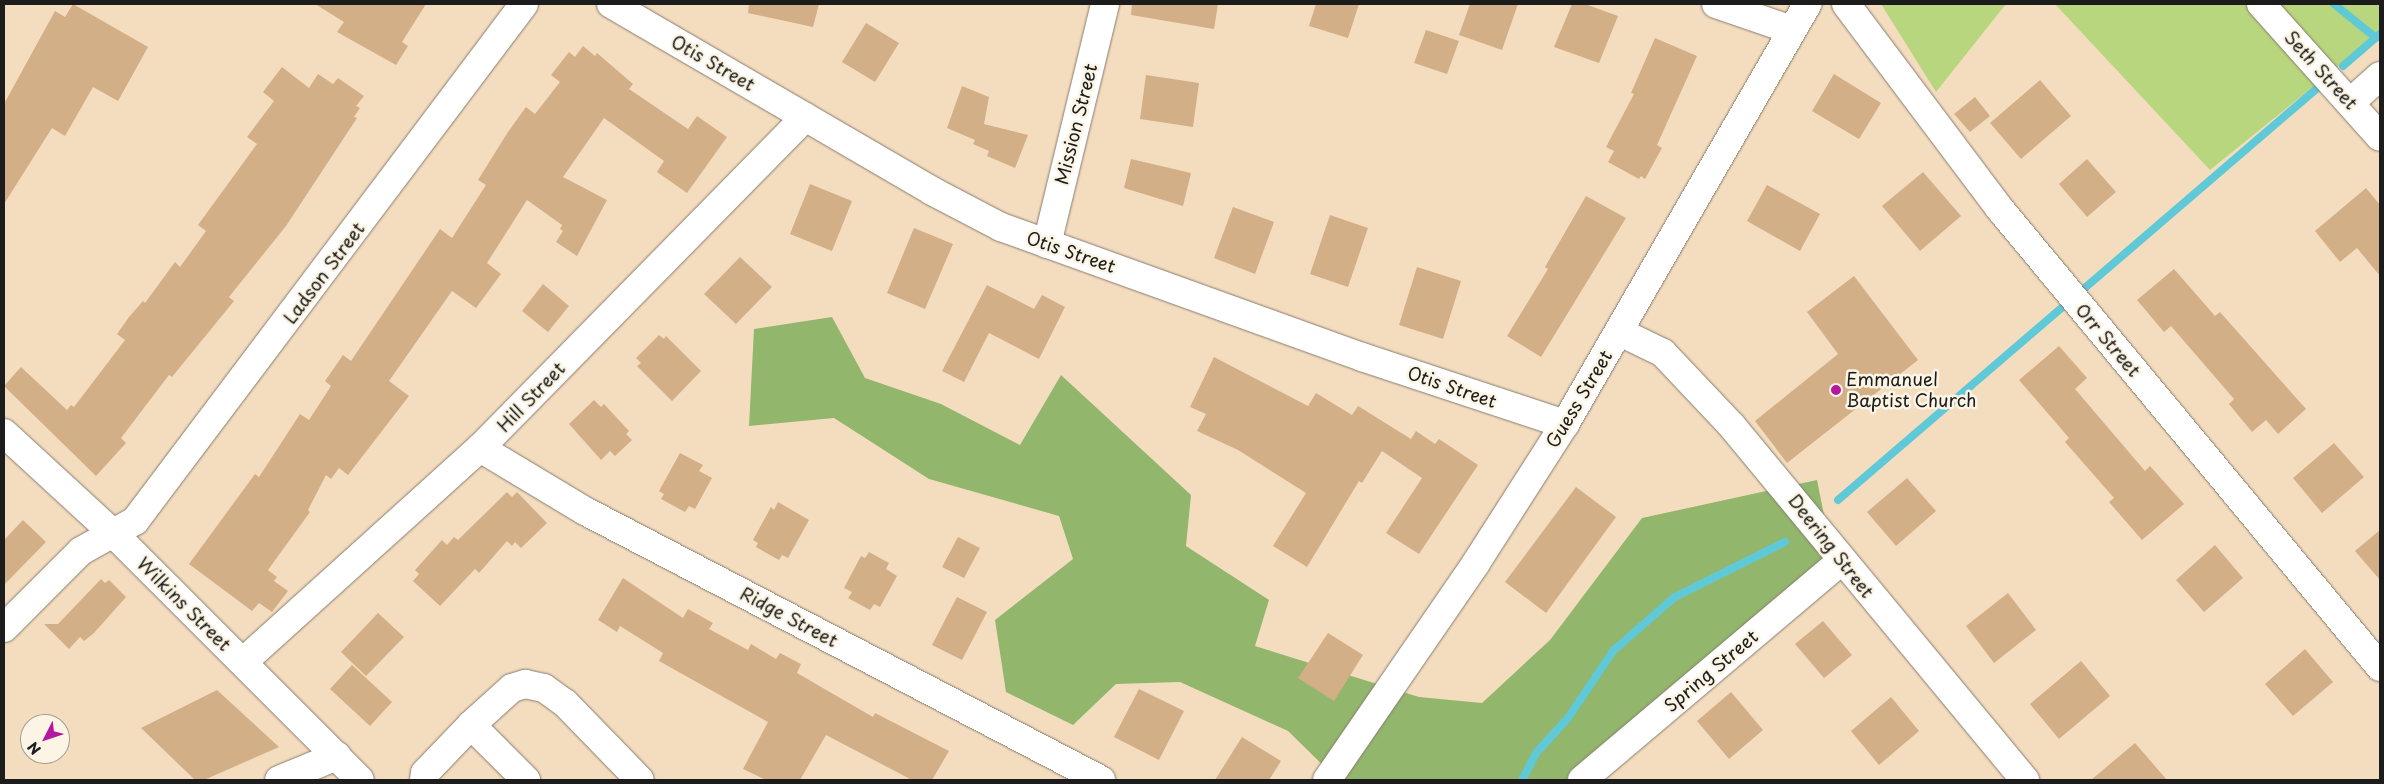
<!DOCTYPE html>
<html>
<head>
<meta charset="utf-8">
<style>
  body { margin:0 }
  #map { position:relative; width:2384px; height:784px; overflow:hidden; background:#f4ddbf; font-family:"Playpen Sans",sans-serif }
  div>[style] { position:absolute }
  [style*='--x'] { left:calc(var(--x)*1px); top:calc(var(--y)*1px); width:calc(var(--w)*1px); rotate:calc(var(--a)*1deg) }
  .green>* { inset:0; background:#b8d67d }
  .forest>* { inset:0; background:#92b76c }
  .stream>* { height:8px; margin:-4px; padding:0 4px; transform-origin:4px; border-radius:4px; background:#5fc9d8 }
  .building>* { inset:0; background:#d2af86 }
  .roads { filter:drop-shadow(0 0 1px #887c6e) drop-shadow(0 0 1px #887c6e) }
  .minor>* { height:28px; margin:-14px; padding:0 14px; transform-origin:14px; border-radius:14px; background:#fff }
  .dots>* { width:14px; height:14px; translate:-50% -50%; box-sizing:border-box; border:2px solid #fcf5e5; border-radius:50% }
  span { translate:-50% -50%; white-space:nowrap; text-align:center; line-height:1.15; -webkit-text-stroke:5px #fcf5e5; paint-order:stroke }
  .street-label { font-size:18px; color:#1c1c1c }
  .poi-label { font-size:18px; color:#1c1c1c }
  .left { translate:0 -50%; text-align:left }
  .frame { position:absolute; inset:0; border:5px solid #1c1c1c; pointer-events:none }
  .north { position:absolute; left:20px; top:714px; width:50px; height:50px; box-sizing:border-box; background:#fcf5e5; border:1px solid #a29e95; border-radius:50%; rotate:229deg; font-size:14px; font-weight:700; line-height:20px; text-align:center; color:#1c1c1c }
  .north::after { content:''; display:block; margin:auto; width:18px; height:22px; background:#b5179e; clip-path:polygon(50% 0,100% 100%,50% 72%,0 100%) }
</style>
</head>
<body>
<div id="map">
  <div class="green">
    <div style="clip-path:polygon(1881px 4px,2006px 4px,1936px 92px)"></div>
    <div style="clip-path:polygon(2055px 4px,2380px 4px,2380px 36px,2351px 56px,2210px 170px)"></div>
  </div>
  <div class="forest">
    <div style="clip-path:polygon(832px 317px,865px 378px,941px 404px,1020px 445px,1061px 375px,1191px 495px,1186px 546px,1269px 600px,1255px 646px,1419px 697px,1482px 703px,1550px 640px,1642px 518px,1817px 480px,1832px 555px,1584px 780px,1338px 780px,1288px 731px,1180px 682px,1116px 684px,1073px 725px,1006px 692px,995px 620px,1073px 559px,1059px 516px,929px 479px,834px 418px,749px 426px,754px 329px)"></div>
  </div>
  <div class="stream">
    <div style="--x:2334;--y:4;--w:54;--a:39"></div>
    <div style="--x:2343;--y:66;--w:49;--a:-40.9"></div>
    <div style="--x:1838;--y:500;--w:637;--a:-40.67"></div>
    <div style="--x:1522;--y:780;--w:32;--a:-62"></div>
    <div style="--x:1537;--y:752;--w:46;--a:-47.6"></div>
    <div style="--x:1568;--y:718;--w:81;--a:-56.1"></div>
    <div style="--x:1613;--y:651;--w:82;--a:-41.1"></div>
    <div style="--x:1675;--y:597;--w:123;--a:-26.6"></div>
  </div>
  <div class="building">
    <div style="clip-path:polygon(73px 4px,148px 47px,118px 101px,93px 87px,65px 136px,52px 128px,4px 204px,4px 104px,55px 11px,65px 17px)"></div>
    <div style="clip-path:polygon(315px 4px,426px 4px,402px 42px,408px 46px,396px 65px,337px 32px,344px 22px)"></div>
    <div style="clip-path:polygon(749px 4px,819px 4px,813px 27px,748px 13px)"></div>
    <div style="clip-path:polygon(1132px 4px,1218px 4px,1214px 29px,1131px 15px)"></div>
    <div style="clip-path:polygon(1316px 4px,1359px 4px,1348px 38px,1309px 26px)"></div>
    <div style="clip-path:polygon(1470px 4px,1518px 4px,1502px 50px,1459px 35px)"></div>
    <div style="clip-path:polygon(1572px 4px,1585px 4px,1618px 16px,1599px 63px,1554px 47px)"></div>
    <div style="clip-path:polygon(866px 23px,899px 43px,875px 82px,842px 62px)"></div>
    <div style="clip-path:polygon(1426px 30px,1459px 41px,1447px 74px,1414px 63px)"></div>
    <div style="clip-path:polygon(1655px 38px,1697px 56px,1657px 145px,1662px 148px,1645px 179px,1641px 176px,1639px 179px,1608px 162px,1614px 151px,1606px 147px,1634px 94px,1631px 93px)"></div>
    <div style="clip-path:polygon(583px 46px,595px 56px,597px 53px,633px 84px,629px 89px,688px 129px,697px 116px,727px 137px,687px 193px,657px 172px,664px 161px,604px 118px,563px 177px,607px 200px,577px 256px,556px 242px,563px 231px,560px 229px,562px 225px,527px 200px,487px 263px,501px 274px,476px 308px,452px 291px,389px 381px,409px 396px,348px 475px,339px 468px,331px 479px,326px 475px,308px 510px,310px 512px,268px 570px,277px 577px,274px 581px,288px 591px,272px 612px,259px 603px,252px 611px,189px 564px,255px 474px,259px 477px,300px 414px,309px 420px,331px 386px,325px 381px,343px 355px,351px 361px,440px 229px,452px 238px,486px 185px,478px 180px,508px 132px,526px 107px,535px 114px,560px 82px,551px 75px,569px 52px,575px 57px)"></div>
    <div style="clip-path:polygon(282px 67px,309px 88px,318px 74px,333px 84px,338px 78px,364px 96px,356px 106px,360px 108px,354px 117px,357px 118px,286px 226px,229px 297px,234px 301px,172px 377px,169px 375px,121px 438px,126px 443px,96px 476px,4px 386px,21px 367px,67px 410px,71px 405px,74px 407px,125px 340px,117px 334px,129px 317px,143px 301px,145px 303px,175px 262px,180px 267px,206px 231px,198px 225px,257px 144px,247px 137px,274px 101px,263px 92px)"></div>
    <div style="clip-path:polygon(1834px 74px,1881px 103px,1859px 139px,1812px 111px)"></div>
    <div style="clip-path:polygon(1146px 75px,1199px 83px,1193px 127px,1140px 119px)"></div>
    <div style="clip-path:polygon(2040px 80px,2071px 116px,2021px 159px,1990px 123px)"></div>
    <div style="clip-path:polygon(962px 86px,989px 97px,984px 124px,1028px 135px,1015px 168px,987px 156px,989px 151px,973px 144px,975px 140px,947px 128px)"></div>
    <div style="clip-path:polygon(1975px 97px,1990px 116px,1970px 132px,1954px 114px)"></div>
    <div style="clip-path:polygon(1131px 159px,1191px 173px,1183px 206px,1124px 188px)"></div>
    <div style="clip-path:polygon(2087px 159px,2116px 192px,2087px 217px,2059px 184px)"></div>
    <div style="clip-path:polygon(1923px 172px,1961px 216px,1920px 251px,1882px 206px)"></div>
    <div style="clip-path:polygon(810px 184px,852px 201px,832px 251px,790px 234px)"></div>
    <div style="clip-path:polygon(1767px 185px,1820px 214px,1800px 251px,1747px 221px)"></div>
    <div style="clip-path:polygon(2366px 188px,2380px 205px,2380px 276px,2357px 248px,2340px 262px,2315px 231px)"></div>
    <div style="clip-path:polygon(1586px 196px,1626px 218px,1541px 357px,1507px 336px,1548px 269px,1545px 267px)"></div>
    <div style="clip-path:polygon(1233px 207px,1274px 222px,1255px 274px,1214px 258px)"></div>
    <div style="clip-path:polygon(1330px 215px,1368px 228px,1348px 287px,1310px 274px)"></div>
    <div style="clip-path:polygon(914px 228px,953px 244px,925px 309px,887px 293px)"></div>
    <div style="clip-path:polygon(740px 257px,772px 287px,736px 324px,704px 294px)"></div>
    <div style="clip-path:polygon(1417px 267px,1461px 281px,1443px 339px,1399px 325px)"></div>
    <div style="clip-path:polygon(2174px 269px,2215px 316px,2220px 312px,2306px 409px,2278px 434px,2266px 420px,2252px 432px,2229px 404px,2234px 399px,2171px 326px,2164px 332px,2137px 300px)"></div>
    <div style="clip-path:polygon(1854px 276px,1918px 360px,1787px 463px,1755px 421px,1838px 354px,1807px 312px)"></div>
    <div style="clip-path:polygon(543px 284px,569px 306px,548px 332px,522px 311px)"></div>
    <div style="clip-path:polygon(987px 285px,1034px 309px,1042px 295px,1065px 307px,1039px 359px,989px 333px,964px 382px,942px 371px)"></div>
    <div style="clip-path:polygon(659px 335px,664px 339px,666px 336px,701px 371px,672px 401px,637px 366px,641px 363px,636px 358px)"></div>
    <div style="clip-path:polygon(2059px 346px,2087px 378px,2075px 389px,2145px 471px,2150px 466px,2184px 504px,2142px 540px,2109px 502px,2114px 498px,2065px 442px,2069px 438px,2019px 380px)"></div>
    <div style="clip-path:polygon(1214px 357px,1308px 406px,1316px 393px,1352px 415px,1358px 406px,1411px 439px,1416px 431px,1435px 444px,1439px 439px,1478px 465px,1419px 554px,1386px 533px,1422px 478px,1382px 451px,1362px 483px,1359px 481px,1307px 567px,1273px 546px,1306px 493px,1238px 450px,1197px 431px,1206px 414px,1190px 407px)"></div>
    <div style="clip-path:polygon(594px 400px,601px 407px,604px 404px,629px 431px,626px 434px,632px 440px,615px 456px,610px 451px,601px 460px,569px 424px)"></div>
    <div style="clip-path:polygon(2334px 443px,2364px 477px,2322px 513px,2293px 478px)"></div>
    <div style="clip-path:polygon(680px 453px,703px 465px,699px 471px,712px 478px,695px 509px,689px 506px,685px 512px,661px 499px,664px 494px,659px 491px)"></div>
    <div style="clip-path:polygon(1907px 478px,1936px 511px,1896px 546px,1867px 512px)"></div>
    <div style="clip-path:polygon(1576px 487px,1616px 517px,1546px 613px,1505px 582px)"></div>
    <div style="clip-path:polygon(507px 492px,512px 497px,517px 492px,547px 523px,521px 548px,515px 542px,512px 546px,507px 541px,479px 573px,475px 569px,440px 606px,413px 581px,419px 574px,415px 570px,442px 540px,447px 545px,454px 537px,458px 540px)"></div>
    <div style="clip-path:polygon(778px 502px,809px 520px,788px 558px,782px 555px,779px 560px,756px 547px,758px 543px,753px 540px,771px 507px,774px 510px)"></div>
    <div style="clip-path:polygon(23px 520px,46px 542px,4px 585px,4px 540px)"></div>
    <div style="clip-path:polygon(2380px 530px,2380px 580px,2355px 551px)"></div>
    <div style="clip-path:polygon(958px 537px,980px 548px,964px 578px,942px 567px)"></div>
    <div style="clip-path:polygon(2215px 545px,2243px 578px,2204px 612px,2176px 580px)"></div>
    <div style="clip-path:polygon(869px 552px,889px 563px,886px 569px,897px 576px,880px 607px,874px 604px,870px 610px,848px 598px,852px 592px,844px 588px,861px 556px,865px 558px)"></div>
    <div style="clip-path:polygon(623px 578px,683px 618px,688px 609px,713px 623px,709px 629px,748px 650px,751px 644px,776px 659px,780px 653px,801px 664px,797px 673px,873px 717px,875px 713px,949px 751px,932px 780px,912px 780px,826px 735px,800px 780px,766px 780px,743px 769px,768px 722px,659px 661px,663px 653px,620px 626px,617px 632px,598px 620px)"></div>
    <div style="clip-path:polygon(101px 579px,105px 583px,109px 580px,126px 597px,94px 633px,84px 641px,80px 637px,69px 649px,44px 624px,58px 624px)"></div>
    <div style="clip-path:polygon(2008px 593px,2036px 630px,1994px 663px,1966px 626px)"></div>
    <div style="clip-path:polygon(957px 597px,987px 612px,962px 660px,932px 645px)"></div>
    <div style="clip-path:polygon(378px 613px,404px 637px,366px 676px,341px 652px)"></div>
    <div style="clip-path:polygon(1823px 621px,1852px 655px,1824px 678px,1795px 644px)"></div>
    <div style="clip-path:polygon(1328px 633px,1363px 655px,1334px 701px,1298px 678px)"></div>
    <div style="clip-path:polygon(2305px 649px,2333px 682px,2293px 716px,2265px 684px)"></div>
    <div style="clip-path:polygon(2081px 661px,2110px 696px,2059px 739px,2030px 704px)"></div>
    <div style="clip-path:polygon(352px 665px,392px 702px,370px 726px,330px 689px)"></div>
    <div style="clip-path:polygon(1139px 689px,1184px 711px,1159px 760px,1114px 737px)"></div>
    <div style="clip-path:polygon(217px 690px,279px 747px,204px 780px,195px 780px,141px 728px)"></div>
    <div style="clip-path:polygon(1731px 692px,1763px 730px,1729px 759px,1697px 721px)"></div>
    <div style="clip-path:polygon(1891px 697px,1919px 731px,1879px 765px,1851px 731px)"></div>
    <div style="clip-path:polygon(1242px 737px,1281px 761px,1269px 780px,1215px 780px)"></div>
    <div style="clip-path:polygon(2135px 743px,2167px 780px,2091px 780px)"></div>
  </div>
  <div class="roads">
    <div class="minor">
      <div style="--x:611;--y:4;--w:371;--a:30.2"></div>
      <div style="--x:932;--y:191;--w:78;--a:27.6"></div>
      <div style="--x:1001;--y:227;--w:384;--a:19.8"></div>
      <div style="--x:1362;--y:357;--w:214;--a:18.3"></div>
      <div style="--x:1716;--y:4;--w:80;--a:18.9"></div>
      <div style="--x:1846;--y:4;--w:256;--a:53.1"></div>
      <div style="--x:2000;--y:209;--w:595;--a:50.32"></div>
      <div style="--x:2261;--y:4;--w:178;--a:48.2"></div>
      <div style="--x:2351;--y:102;--w:39;--a:-42"></div>
      <div style="--x:1047;--y:244;--w:247;--a:-76.4"></div>
      <div style="--x:1620;--y:332;--w:48;--a:26"></div>
      <div style="--x:1663;--y:353;--w:100;--a:46.6"></div>
      <div style="--x:1732;--y:426;--w:460;--a:50.4"></div>
      <div style="--x:4;--y:433;--w:151;--a:42.6"></div>
      <div style="--x:115;--y:535;--w:346;--a:45"></div>
      <div style="--x:480;--y:448;--w:122;--a:31"></div>
      <div style="--x:585;--y:511;--w:582;--a:27.53"></div>
      <div style="--x:4;--y:628;--w:109;--a:-45"></div>
      <div style="--x:81;--y:551;--w:62;--a:-29.1"></div>
      <div style="--x:135;--y:521;--w:647;--a:-53.04"></div>
      <div style="--x:243;--y:662;--w:319;--a:-42.1"></div>
      <div style="--x:480;--y:448;--w:464;--a:-45.5"></div>
      <div style="--x:471;--y:725;--w:55;--a:-42.1"></div>
      <div style="--x:512;--y:688;--w:14;--a:-17"></div>
      <div style="--x:525;--y:684;--w:19;--a:12"></div>
      <div style="--x:544;--y:688;--w:26;--a:36"></div>
      <div style="--x:565;--y:703;--w:107;--a:45.8"></div>
      <div style="--x:279;--y:780;--w:63;--a:-22.5"></div>
      <div style="--x:424;--y:780;--w:7;--a:-82"></div>
      <div style="--x:425;--y:773;--w:66;--a:-46.2"></div>
      <div style="--x:471;--y:725;--w:78;--a:45"></div>
      <div style="--x:1327;--y:780;--w:263;--a:-55.5"></div>
      <div style="--x:1476;--y:563;--w:165;--a:-57.4"></div>
      <div style="--x:1565;--y:424;--w:485;--a:-60"></div>
      <div style="--x:1582;--y:780;--w:339;--a:-40.2"></div>
    </div>
  </div>
  <div class="dots">
    <div style="left:1836px;top:390px;background:#b5179e"></div>
  </div>
  <div class="street-label">
    <span style="left:713px;top:63px;rotate:30deg">Otis Street</span>
    <span style="left:2321px;top:70px;rotate:48deg">Seth Street</span>
    <span style="left:1076px;top:124px;rotate:-76deg">Mission Street</span>
    <span style="left:1071px;top:252px;rotate:19deg">Otis Street</span>
    <span style="left:324px;top:273px;rotate:-53deg">Ladson Street</span>
    <span style="left:2108px;top:340px;rotate:50deg">Orr Street</span>
    <span style="left:1452px;top:387px;rotate:19deg">Otis Street</span>
    <span style="left:531px;top:397px;rotate:-46deg">Hill Street</span>
    <span style="left:1579px;top:399px;rotate:-59deg">Guess Street</span>
    <span style="left:1831px;top:546px;rotate:52deg">Deering Street</span>
    <span style="left:184px;top:604px;rotate:45deg">Wilkins Street</span>
    <span style="left:789px;top:617px;rotate:28deg">Ridge Street</span>
    <span style="left:1711px;top:671px;rotate:-40deg">Spring Street</span>
  </div>
  <div class="poi-label">
    <span class="left" style="left:1846px;top:390px">Emmanuel<br>Baptist Church</span>
  </div>
  <div class="frame"></div>
  <div class="north">N</div>
</div>
</body>
</html>
